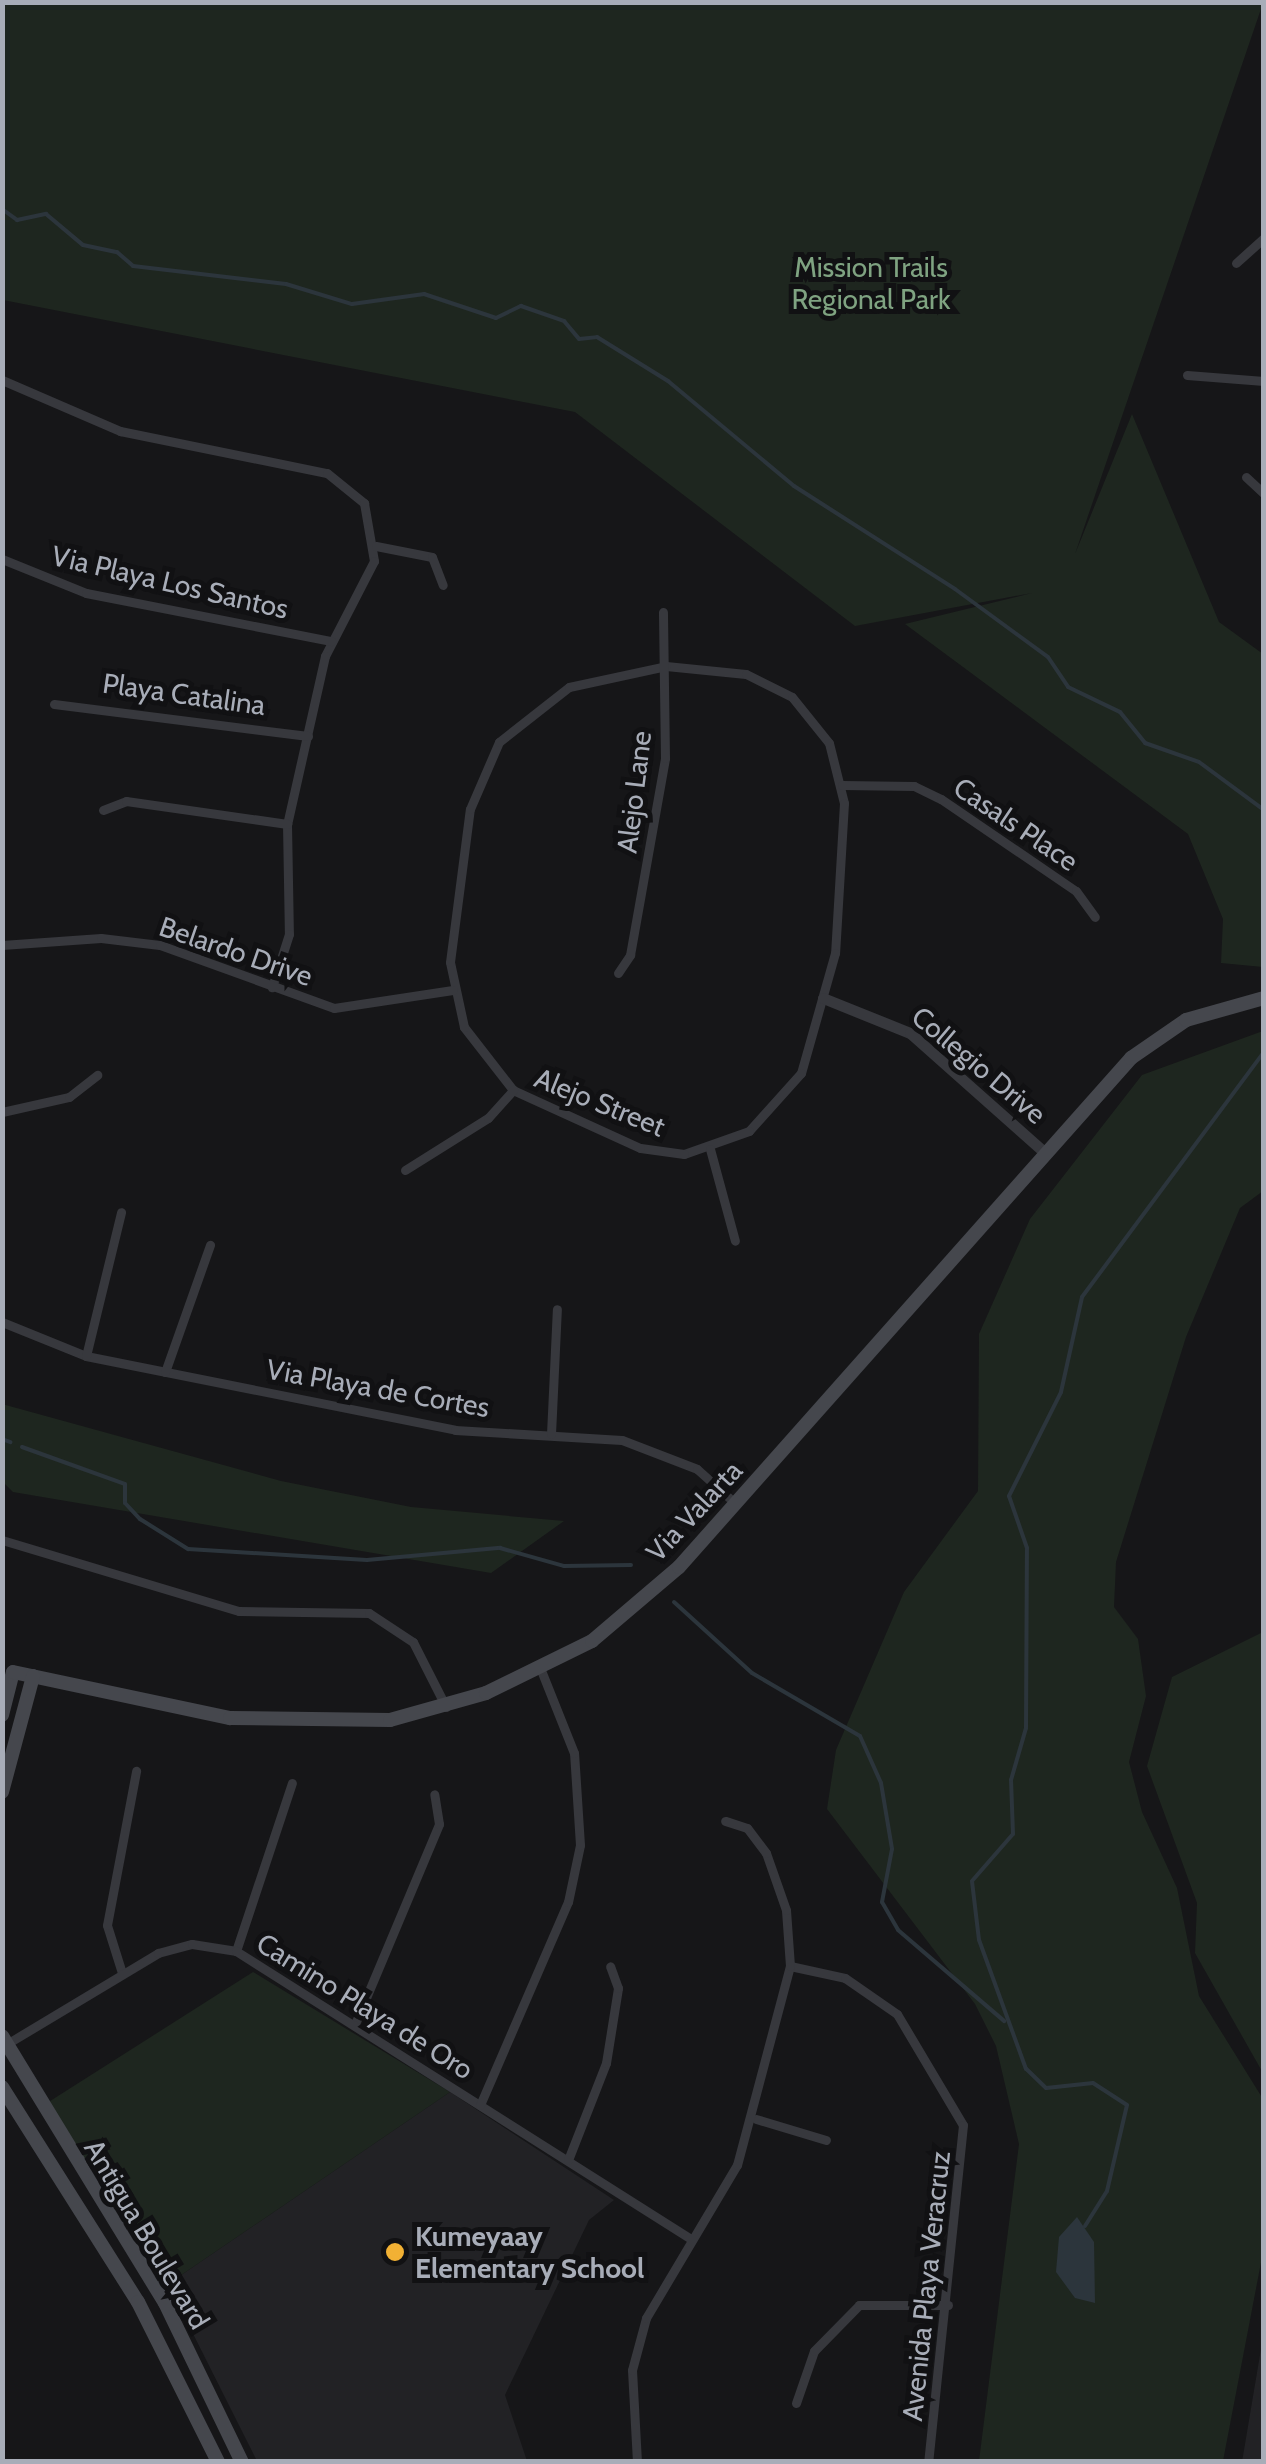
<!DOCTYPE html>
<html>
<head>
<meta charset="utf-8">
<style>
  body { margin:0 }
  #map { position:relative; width:1266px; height:2464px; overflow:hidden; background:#161618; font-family:Cabin,sans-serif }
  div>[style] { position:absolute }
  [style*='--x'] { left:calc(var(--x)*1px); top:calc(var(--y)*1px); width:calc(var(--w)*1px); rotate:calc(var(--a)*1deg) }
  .built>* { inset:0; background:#222225 }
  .green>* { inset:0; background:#1e261f }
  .water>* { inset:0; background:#2c353c }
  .stream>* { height:4px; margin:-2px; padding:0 2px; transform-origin:2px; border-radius:2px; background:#2c353c }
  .minor>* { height:9px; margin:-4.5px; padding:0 4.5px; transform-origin:4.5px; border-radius:4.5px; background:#37383d }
  .tertiary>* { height:11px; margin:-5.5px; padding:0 5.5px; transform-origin:5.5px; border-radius:5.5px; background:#37383d }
  .secondary>* { height:14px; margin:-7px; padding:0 7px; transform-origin:7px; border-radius:7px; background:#45474d }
  .dots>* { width:28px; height:28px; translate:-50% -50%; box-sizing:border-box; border:5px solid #111113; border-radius:50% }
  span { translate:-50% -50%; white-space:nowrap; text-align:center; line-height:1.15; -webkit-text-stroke:10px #111113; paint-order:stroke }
  .park-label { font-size:28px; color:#7fa381 }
  .street-label { font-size:28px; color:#a8adb8 }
  .poi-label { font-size:28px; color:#a8adb8; font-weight:700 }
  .left { translate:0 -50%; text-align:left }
  .frame { position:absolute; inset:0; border:5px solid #a8adb8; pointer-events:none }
</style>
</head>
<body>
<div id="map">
  <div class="built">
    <div style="clip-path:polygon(450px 2092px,614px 2200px,589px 2220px,505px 2395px,527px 2461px,257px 2461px,168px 2284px)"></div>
    <div style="clip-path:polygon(1263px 2337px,1263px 2461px,1242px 2461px,1243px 2456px)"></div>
  </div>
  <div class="green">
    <div style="clip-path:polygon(2px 3px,1263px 3px,1075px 554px,1132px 414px,1219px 622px,1263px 654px,1263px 967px,1221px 963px,1223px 919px,1188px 834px,905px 624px,1032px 593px,855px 626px,575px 412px,3px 300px)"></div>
    <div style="clip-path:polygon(1263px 1031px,1263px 1191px,1240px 1208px,1186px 1337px,1116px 1562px,1114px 1607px,1138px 1639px,1146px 1696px,1129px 1762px,1142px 1812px,1177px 1888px,1199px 1996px,1263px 2099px,1263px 2252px,1223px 2461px,979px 2461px,1019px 2144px,996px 2046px,975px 2004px,827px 1809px,836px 1750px,904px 1592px,978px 1491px,979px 1334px,1030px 1219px,1142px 1075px)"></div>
    <div style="clip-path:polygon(2px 1404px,281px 1481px,411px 1507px,564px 1521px,491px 1573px,13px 1492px,3px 1482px)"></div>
    <div style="clip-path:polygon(1263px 1632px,1263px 2073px,1195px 1953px,1197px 1903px,1147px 1766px,1172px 1677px)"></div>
    <div style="clip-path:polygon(253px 1972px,450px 2092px,168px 2284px,47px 2103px)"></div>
  </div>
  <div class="water">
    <div style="clip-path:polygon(1077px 2217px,1094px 2242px,1095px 2303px,1075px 2298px,1056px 2272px,1059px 2237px)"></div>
  </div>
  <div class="stream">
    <div style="--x:2;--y:209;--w:19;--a:36"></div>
    <div style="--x:17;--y:220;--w:30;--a:-12"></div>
    <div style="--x:46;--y:214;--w:48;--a:40"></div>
    <div style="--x:83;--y:245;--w:35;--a:12"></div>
    <div style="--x:117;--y:252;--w:21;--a:41"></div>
    <div style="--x:133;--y:266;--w:154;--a:6.7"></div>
    <div style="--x:286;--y:284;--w:69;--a:16.9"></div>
    <div style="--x:352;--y:304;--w:73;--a:-7.9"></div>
    <div style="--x:424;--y:294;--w:76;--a:18.4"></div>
    <div style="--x:496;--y:318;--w:28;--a:-26"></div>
    <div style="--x:521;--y:306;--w:46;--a:19.2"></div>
    <div style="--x:564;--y:321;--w:23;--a:50"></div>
    <div style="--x:579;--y:339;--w:18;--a:-6"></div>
    <div style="--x:597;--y:337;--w:84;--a:31.8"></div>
    <div style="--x:668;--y:381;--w:164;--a:39.8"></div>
    <div style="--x:794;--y:486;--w:191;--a:32.6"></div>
    <div style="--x:955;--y:589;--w:115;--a:36.2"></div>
    <div style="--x:1048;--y:657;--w:36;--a:56"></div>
    <div style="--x:1068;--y:687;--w:58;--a:25.7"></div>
    <div style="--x:1120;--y:712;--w:40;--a:51"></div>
    <div style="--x:1145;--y:743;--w:57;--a:19.4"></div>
    <div style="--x:1199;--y:762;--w:81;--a:36.4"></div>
    <div style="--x:2;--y:1439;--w:9;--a:21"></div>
    <div style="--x:22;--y:1447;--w:109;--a:19.8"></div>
    <div style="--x:125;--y:1484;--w:19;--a:90"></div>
    <div style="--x:125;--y:1503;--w:22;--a:47"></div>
    <div style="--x:140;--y:1519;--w:57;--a:32"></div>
    <div style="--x:188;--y:1549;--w:179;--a:3.5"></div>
    <div style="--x:367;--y:1560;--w:134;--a:-5.2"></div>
    <div style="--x:500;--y:1548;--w:66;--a:15.7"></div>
    <div style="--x:564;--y:1566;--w:67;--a:-0.9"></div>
    <div style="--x:674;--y:1602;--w:105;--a:42.3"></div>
    <div style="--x:752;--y:1673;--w:125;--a:30.3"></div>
    <div style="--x:860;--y:1736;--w:51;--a:65.9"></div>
    <div style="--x:881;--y:1783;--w:67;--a:80.5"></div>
    <div style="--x:892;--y:1849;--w:54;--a:100.7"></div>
    <div style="--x:882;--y:1902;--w:32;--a:60"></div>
    <div style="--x:898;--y:1930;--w:140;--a:40.6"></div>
    <div style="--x:1085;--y:2226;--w:41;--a:-57.8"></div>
    <div style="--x:1107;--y:2191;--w:88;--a:-76.9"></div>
    <div style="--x:1127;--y:2105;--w:40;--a:-147.1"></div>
    <div style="--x:1093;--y:2083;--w:47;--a:173.9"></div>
    <div style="--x:1046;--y:2088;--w:28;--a:-136"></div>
    <div style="--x:1026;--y:2069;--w:137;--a:-110"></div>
    <div style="--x:979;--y:1940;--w:59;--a:-96.8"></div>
    <div style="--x:972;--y:1881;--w:62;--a:-48.9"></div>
    <div style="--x:1013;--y:1834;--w:54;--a:-92.1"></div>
    <div style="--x:1011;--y:1780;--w:54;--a:-73.9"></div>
    <div style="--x:1026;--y:1728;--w:180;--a:-89.7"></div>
    <div style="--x:1027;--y:1548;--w:55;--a:-109.1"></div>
    <div style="--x:1009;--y:1496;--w:116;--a:-63.4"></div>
    <div style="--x:1061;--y:1392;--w:97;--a:-77.5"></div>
    <div style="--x:1082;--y:1297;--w:305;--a:-53.4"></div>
  </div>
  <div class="minor">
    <div style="--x:1236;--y:263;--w:38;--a:-42"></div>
    <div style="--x:1187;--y:375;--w:77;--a:4.5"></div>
    <div style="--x:2;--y:380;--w:129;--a:23.4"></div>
    <div style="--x:120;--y:431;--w:211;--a:11.5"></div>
    <div style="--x:327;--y:473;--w:48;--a:39"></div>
    <div style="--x:364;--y:503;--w:59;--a:80.2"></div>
    <div style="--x:374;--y:561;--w:107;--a:117.3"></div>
    <div style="--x:325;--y:656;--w:172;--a:102.7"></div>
    <div style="--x:287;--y:824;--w:110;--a:89"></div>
    <div style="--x:289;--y:934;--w:56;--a:107.8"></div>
    <div style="--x:1246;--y:477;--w:25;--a:43"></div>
    <div style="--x:376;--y:546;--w:57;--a:11.1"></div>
    <div style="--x:432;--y:557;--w:30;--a:69"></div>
    <div style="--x:2;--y:559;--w:91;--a:22"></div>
    <div style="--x:86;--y:593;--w:250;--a:11.1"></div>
    <div style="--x:666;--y:666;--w:80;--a:5.7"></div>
    <div style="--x:746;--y:674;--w:51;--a:26.6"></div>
    <div style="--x:792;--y:697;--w:59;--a:51.2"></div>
    <div style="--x:829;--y:743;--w:62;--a:76"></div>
    <div style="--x:844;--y:803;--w:150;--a:93.4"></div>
    <div style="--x:835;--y:953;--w:125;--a:105.8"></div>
    <div style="--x:801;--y:1073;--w:78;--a:131.9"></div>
    <div style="--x:749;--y:1131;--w:69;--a:160.5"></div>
    <div style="--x:684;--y:1154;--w:44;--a:-172.2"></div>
    <div style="--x:640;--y:1148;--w:140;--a:-155.5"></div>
    <div style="--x:513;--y:1090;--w:80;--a:-127.9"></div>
    <div style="--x:464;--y:1027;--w:66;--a:-102.2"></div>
    <div style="--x:450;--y:962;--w:154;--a:-82.6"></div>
    <div style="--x:470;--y:809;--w:73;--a:-66.6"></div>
    <div style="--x:499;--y:742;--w:89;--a:-38.2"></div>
    <div style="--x:569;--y:687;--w:99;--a:-12.2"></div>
    <div style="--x:54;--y:704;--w:256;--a:7.2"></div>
    <div style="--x:842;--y:785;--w:72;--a:0.8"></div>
    <div style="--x:914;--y:786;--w:30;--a:26"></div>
    <div style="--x:941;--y:799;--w:163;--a:34.3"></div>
    <div style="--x:1076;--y:891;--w:32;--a:54"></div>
    <div style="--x:103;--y:810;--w:25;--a:-21"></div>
    <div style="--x:126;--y:801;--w:163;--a:8.1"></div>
    <div style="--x:2;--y:945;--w:99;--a:-4"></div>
    <div style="--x:101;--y:938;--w:59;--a:6.8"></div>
    <div style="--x:160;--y:945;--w:185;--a:19.9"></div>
    <div style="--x:334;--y:1008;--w:120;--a:-8.6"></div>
    <div style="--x:618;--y:973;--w:22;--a:-56"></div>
    <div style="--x:630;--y:955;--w:200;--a:-79.9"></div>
    <div style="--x:665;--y:758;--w:146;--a:-90.8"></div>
    <div style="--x:2;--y:1112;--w:69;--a:-12.6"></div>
    <div style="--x:69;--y:1097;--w:36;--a:-38"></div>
    <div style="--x:710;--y:1149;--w:95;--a:74.8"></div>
    <div style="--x:405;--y:1170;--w:98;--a:-32.1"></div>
    <div style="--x:488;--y:1118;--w:38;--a:-48"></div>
    <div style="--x:2;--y:1322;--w:91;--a:22"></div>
    <div style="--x:86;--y:1356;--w:376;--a:11.3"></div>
    <div style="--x:455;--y:1430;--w:167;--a:3.4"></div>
    <div style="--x:622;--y:1440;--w:80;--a:21.1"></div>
    <div style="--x:697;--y:1469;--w:52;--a:41.9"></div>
    <div style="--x:86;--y:1356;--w:148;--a:-76.3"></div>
    <div style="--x:165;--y:1372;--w:135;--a:-70.5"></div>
    <div style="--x:551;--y:1434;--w:125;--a:-87.3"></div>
    <div style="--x:2;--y:1540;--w:247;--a:16.7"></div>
    <div style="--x:239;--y:1611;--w:130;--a:0.9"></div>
    <div style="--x:369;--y:1613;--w:53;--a:33.4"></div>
    <div style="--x:413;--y:1642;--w:73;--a:63.1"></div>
    <div style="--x:236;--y:1951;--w:177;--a:-71.6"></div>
    <div style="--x:790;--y:1966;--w:56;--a:12.3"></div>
    <div style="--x:845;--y:1978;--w:63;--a:34.7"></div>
    <div style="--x:897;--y:2014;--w:129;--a:59.3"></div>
    <div style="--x:963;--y:2125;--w:339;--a:95.9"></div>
    <div style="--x:122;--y:1973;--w:50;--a:-107.4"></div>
    <div style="--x:107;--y:1925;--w:157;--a:-79.3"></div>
    <div style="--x:355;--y:2024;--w:217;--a:-67.2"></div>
    <div style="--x:439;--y:1824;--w:30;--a:-99"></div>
    <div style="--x:5;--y:2045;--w:179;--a:-31"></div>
    <div style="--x:158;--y:1953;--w:35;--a:-15"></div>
    <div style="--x:192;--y:1944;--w:45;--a:9"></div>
    <div style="--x:236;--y:1951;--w:538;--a:32.33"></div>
    <div style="--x:480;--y:2105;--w:221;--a:-66.6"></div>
    <div style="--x:568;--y:1902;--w:58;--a:-78.1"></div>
    <div style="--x:580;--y:1845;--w:92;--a:-93.7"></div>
    <div style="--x:574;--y:1753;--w:89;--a:-111.7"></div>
    <div style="--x:756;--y:2119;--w:73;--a:16.7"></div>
    <div style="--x:568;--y:2160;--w:104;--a:-68.6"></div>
    <div style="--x:606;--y:2063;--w:76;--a:-80.9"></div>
    <div style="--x:618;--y:1988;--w:23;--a:-110"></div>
    <div style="--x:796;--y:2403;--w:55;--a:-70.9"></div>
    <div style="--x:814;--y:2351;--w:64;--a:-45.6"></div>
    <div style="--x:859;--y:2305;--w:89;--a:0"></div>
    <div style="--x:637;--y:2462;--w:92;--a:-93.1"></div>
    <div style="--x:632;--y:2370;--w:54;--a:-74.9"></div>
    <div style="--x:646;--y:2318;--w:178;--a:-59.3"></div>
    <div style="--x:737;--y:2165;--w:206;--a:-75.1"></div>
    <div style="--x:790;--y:1966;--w:56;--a:-94.1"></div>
    <div style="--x:786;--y:1910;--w:60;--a:-109.3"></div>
    <div style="--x:766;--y:1853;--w:31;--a:-127"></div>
    <div style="--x:747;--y:1828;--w:23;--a:-162"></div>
  </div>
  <div class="tertiary">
    <div style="--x:823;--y:998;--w:94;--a:21.9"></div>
    <div style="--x:910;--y:1033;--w:181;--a:41.6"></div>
  </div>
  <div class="secondary">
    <div style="--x:2;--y:1715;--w:44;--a:-75.7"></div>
    <div style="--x:13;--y:1672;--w:222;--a:12"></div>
    <div style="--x:230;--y:1718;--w:160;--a:0.7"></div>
    <div style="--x:390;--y:1720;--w:100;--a:-15.7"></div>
    <div style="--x:486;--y:1693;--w:118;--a:-26.1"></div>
    <div style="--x:592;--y:1641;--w:114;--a:-40.4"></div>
    <div style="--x:679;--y:1567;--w:681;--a:-48.39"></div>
    <div style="--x:1131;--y:1058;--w:67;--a:-34.6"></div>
    <div style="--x:1186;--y:1020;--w:81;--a:-15.8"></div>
    <div style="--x:2;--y:1792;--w:120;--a:-75"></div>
    <div style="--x:2;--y:2036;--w:313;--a:58.6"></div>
    <div style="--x:165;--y:2303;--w:177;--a:64.2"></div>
    <div style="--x:2;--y:2087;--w:254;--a:57.7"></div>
    <div style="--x:138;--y:2302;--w:179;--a:63.4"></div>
  </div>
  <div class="dots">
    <div style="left:395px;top:2252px;background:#f2b134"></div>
  </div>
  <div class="park-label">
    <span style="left:871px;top:283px">Mission Trails<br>Regional Park</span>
  </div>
  <div class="street-label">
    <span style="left:170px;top:582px;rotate:13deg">Via Playa Los Santos</span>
    <span style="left:184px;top:694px;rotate:8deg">Playa Catalina</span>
    <span style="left:634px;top:792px;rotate:-83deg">Alejo Lane</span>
    <span style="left:1016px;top:824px;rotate:34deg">Casals Place</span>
    <span style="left:236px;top:951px;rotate:19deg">Belardo Drive</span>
    <span style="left:979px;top:1065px;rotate:40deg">Collegio Drive</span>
    <span style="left:600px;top:1102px;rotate:22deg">Alejo Street</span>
    <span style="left:378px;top:1388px;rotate:10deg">Via Playa de Cortes</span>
    <span style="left:694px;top:1511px;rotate:-47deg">Via Valarta</span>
    <span style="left:365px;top:2006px;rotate:32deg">Camino Playa de Oro</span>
    <span style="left:147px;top:2234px;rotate:59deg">Antigua Boulevard</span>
    <span style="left:926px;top:2286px;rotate:-84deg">Avenida Playa Veracruz</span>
  </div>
  <div class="poi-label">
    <span class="left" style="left:415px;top:2252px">Kumeyaay<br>Elementary School</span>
  </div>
  <div class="frame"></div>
</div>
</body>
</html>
